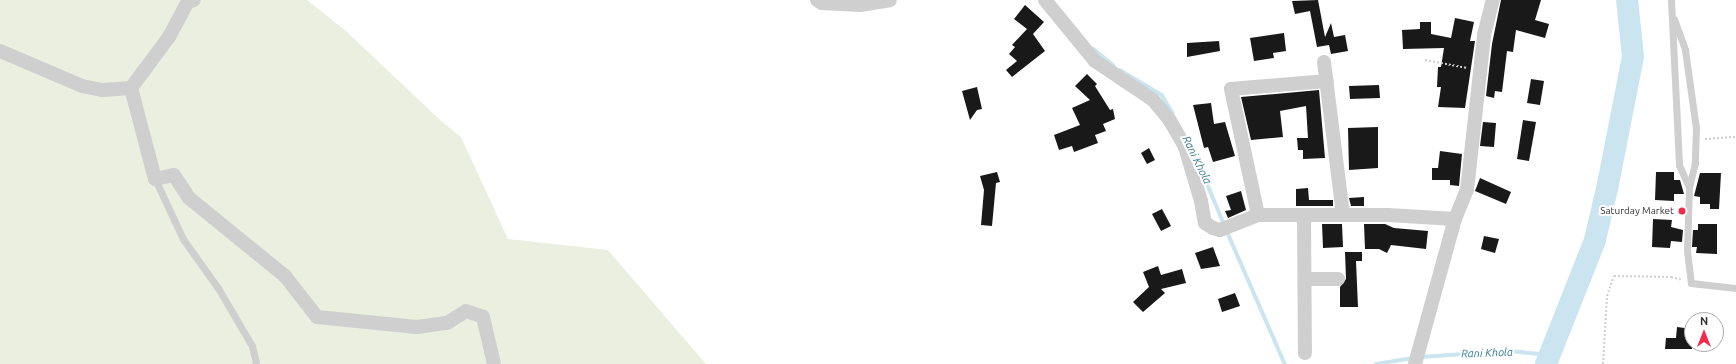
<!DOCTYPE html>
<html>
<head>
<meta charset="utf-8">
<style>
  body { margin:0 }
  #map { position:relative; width:1736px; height:364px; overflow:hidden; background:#fff; font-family:Ubuntu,sans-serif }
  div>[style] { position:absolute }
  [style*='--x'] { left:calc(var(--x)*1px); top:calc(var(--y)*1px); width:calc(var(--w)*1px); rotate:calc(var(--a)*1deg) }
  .green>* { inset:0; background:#eaefe0 }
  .stream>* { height:3.5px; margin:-1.75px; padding:0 1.75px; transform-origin:1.75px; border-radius:1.75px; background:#cbe5f0 }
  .river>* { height:22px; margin:-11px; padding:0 11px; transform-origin:11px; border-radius:11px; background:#cbe5f0 }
  .building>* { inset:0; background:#191919 }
  .path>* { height:2px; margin-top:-1px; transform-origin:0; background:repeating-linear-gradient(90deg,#cfcfcf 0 2px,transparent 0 4px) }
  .lane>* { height:7px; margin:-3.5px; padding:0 3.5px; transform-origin:3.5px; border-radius:3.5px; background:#cfcfcf }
  .street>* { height:14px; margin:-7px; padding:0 7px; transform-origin:7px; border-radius:7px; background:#cfcfcf }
  .dots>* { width:11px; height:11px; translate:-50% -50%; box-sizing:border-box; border:2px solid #fff; border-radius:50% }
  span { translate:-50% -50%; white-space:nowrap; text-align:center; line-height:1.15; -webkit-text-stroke:4px #fff; paint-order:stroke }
  .poi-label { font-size:10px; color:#323232 }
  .right { translate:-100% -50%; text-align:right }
  .water-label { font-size:11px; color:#367a95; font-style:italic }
  .north { position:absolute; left:1684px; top:312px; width:40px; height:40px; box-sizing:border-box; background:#fff; border:1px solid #adadad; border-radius:50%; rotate:0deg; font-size:11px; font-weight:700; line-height:16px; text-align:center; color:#323232 }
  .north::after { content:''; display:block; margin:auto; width:14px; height:18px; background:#f22b4d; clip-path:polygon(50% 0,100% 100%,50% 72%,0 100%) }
</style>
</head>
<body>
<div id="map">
  <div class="green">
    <div style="clip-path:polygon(0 0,307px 0,346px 31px,439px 119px,461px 137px,508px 239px,608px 250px,706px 364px,0 364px)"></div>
  </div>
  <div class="stream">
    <div style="--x:1094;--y:49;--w:26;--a:40"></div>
    <div style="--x:1120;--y:70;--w:49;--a:30.8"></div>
    <div style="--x:1162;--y:95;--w:21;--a:59"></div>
    <div style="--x:1191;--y:145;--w:88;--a:67.2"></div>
    <div style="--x:1227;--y:231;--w:145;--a:66.4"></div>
    <div style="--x:1421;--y:357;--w:89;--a:-3.9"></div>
    <div style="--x:1510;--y:351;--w:40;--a:5.7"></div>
    <div style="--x:1376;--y:364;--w:36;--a:-9"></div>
  </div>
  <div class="river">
    <div style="--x:1546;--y:364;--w:133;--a:-68.4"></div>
    <div style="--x:1595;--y:240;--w:57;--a:-76.9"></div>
    <div style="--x:1608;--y:184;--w:130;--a:-78.9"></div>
    <div style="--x:1633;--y:56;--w:56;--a:-96.1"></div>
  </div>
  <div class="building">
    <div style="clip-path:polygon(1318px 0,1325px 37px,1331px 23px,1334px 37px,1345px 35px,1348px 51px,1331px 54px,1329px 45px,1317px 47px,1310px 11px,1295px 14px,1292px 1px)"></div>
    <div style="clip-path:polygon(1501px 0,1541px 0,1535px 20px,1549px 24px,1545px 38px,1516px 30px,1513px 52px,1507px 51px,1502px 92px,1495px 91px,1494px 98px,1486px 96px,1492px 44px)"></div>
    <div style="clip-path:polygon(1025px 5px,1044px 22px,1033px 34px,1045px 51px,1012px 77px,1006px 70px,1017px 61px,1009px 54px,1015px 47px,1012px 45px,1027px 29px,1014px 19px)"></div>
    <div style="clip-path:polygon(1455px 18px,1474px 22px,1470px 41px,1475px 41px,1465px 108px,1438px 107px,1441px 87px,1437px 87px,1438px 67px,1441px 67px,1444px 48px,1403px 49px,1402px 30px,1420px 29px,1420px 22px,1431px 22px,1431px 34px,1451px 38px)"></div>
    <div style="clip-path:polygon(1284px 33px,1286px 51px,1273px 53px,1274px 58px,1254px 61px,1250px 38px)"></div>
    <div style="clip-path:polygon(1219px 41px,1220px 51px,1187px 57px,1187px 43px)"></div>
    <div style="clip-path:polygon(1087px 74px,1097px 84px,1095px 86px,1110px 110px,1113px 109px,1115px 119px,1103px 124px,1106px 131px,1095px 135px,1098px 143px,1074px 152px,1072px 146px,1059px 150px,1054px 135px,1080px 125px,1072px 108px,1090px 100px,1075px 86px)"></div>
    <div style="clip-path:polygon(1531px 79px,1544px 81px,1540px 105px,1527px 103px)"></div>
    <div style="clip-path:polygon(1379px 85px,1380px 98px,1350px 99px,1349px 86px)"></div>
    <div style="clip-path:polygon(977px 87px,982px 109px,977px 110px,970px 120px,962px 91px)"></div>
    <div style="clip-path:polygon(1319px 90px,1325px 158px,1303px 159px,1303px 150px,1298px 150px,1297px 138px,1308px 138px,1306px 106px,1280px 111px,1283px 137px,1251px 140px,1241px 97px)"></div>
    <div style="clip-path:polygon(1211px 103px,1214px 124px,1225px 122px,1235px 156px,1213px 162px,1208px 147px,1204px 148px,1193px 105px)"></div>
    <div style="clip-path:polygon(1523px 120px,1536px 122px,1529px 161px,1517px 159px)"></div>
    <div style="clip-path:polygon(1483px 122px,1496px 123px,1494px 147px,1480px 146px)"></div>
    <div style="clip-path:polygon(1378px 127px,1378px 168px,1349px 170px,1348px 128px)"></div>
    <div style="clip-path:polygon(1149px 148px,1155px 160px,1147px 164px,1141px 153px)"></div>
    <div style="clip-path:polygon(1440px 151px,1462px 154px,1459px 186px,1450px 185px,1450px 180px,1432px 180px,1432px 168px,1438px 168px)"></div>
    <div style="clip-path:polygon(997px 172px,1000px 182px,996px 183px,992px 226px,981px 225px,984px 190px,980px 176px)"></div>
    <div style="clip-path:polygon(1656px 172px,1674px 172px,1674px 180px,1680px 180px,1684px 194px,1674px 194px,1674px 201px,1655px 200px)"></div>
    <div style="clip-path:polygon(1700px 173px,1721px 173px,1719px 209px,1710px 209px,1710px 204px,1700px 204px,1700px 197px,1694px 196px)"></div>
    <div style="clip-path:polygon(1480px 178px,1511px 192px,1506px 204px,1475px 191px)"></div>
    <div style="clip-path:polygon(1308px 188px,1309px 200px,1333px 200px,1333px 206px,1296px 206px,1296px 189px)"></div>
    <div style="clip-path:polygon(1241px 191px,1246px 210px,1228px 218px,1225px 211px,1231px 210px,1226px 196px)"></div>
    <div style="clip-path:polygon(1364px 197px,1364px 206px,1351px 206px,1349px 198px)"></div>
    <div style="clip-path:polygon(1162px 209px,1171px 226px,1161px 231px,1152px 214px)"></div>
    <div style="clip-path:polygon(1653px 219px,1672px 220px,1671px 227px,1683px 230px,1682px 242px,1671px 241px,1670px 248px,1652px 247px)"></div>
    <div style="clip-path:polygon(1322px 224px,1342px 224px,1343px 247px,1323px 248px)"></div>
    <div style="clip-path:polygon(1364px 224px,1385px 224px,1394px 228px,1428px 231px,1426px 249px,1391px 245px,1387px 253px,1379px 249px,1365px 249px)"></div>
    <div style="clip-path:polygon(1698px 224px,1717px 224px,1717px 254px,1696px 253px,1697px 247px,1692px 247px,1693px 230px,1698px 230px)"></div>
    <div style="clip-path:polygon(1484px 236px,1499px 239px,1495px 253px,1481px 249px)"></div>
    <div style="clip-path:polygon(1213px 247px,1220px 266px,1201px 269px,1195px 253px)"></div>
    <div style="clip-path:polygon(1345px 252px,1362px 252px,1362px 261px,1356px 261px,1358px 307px,1340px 307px,1340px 287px,1346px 279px)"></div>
    <div style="clip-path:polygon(1158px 266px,1161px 275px,1182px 269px,1186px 283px,1161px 289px,1165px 293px,1143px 312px,1133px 302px,1149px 287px,1143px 272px)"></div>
    <div style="clip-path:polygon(1235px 293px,1240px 306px,1222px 312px,1218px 299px)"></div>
    <div style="clip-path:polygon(1677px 327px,1692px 329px,1692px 349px,1665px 349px,1666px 338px,1676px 338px)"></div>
  </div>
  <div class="path">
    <div style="--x:1425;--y:60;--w:43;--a:10.8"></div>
    <div style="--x:1705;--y:139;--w:31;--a:-4"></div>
    <div style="--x:1603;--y:364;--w:68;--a:-86.6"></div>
    <div style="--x:1607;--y:296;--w:21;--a:-71"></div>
    <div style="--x:1614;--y:276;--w:57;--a:1"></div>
    <div style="--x:1671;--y:277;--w:11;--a:15"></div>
  </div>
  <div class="lane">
    <div style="--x:1671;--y:0;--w:165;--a:87.2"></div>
    <div style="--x:1679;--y:165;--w:24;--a:66"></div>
    <div style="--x:1689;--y:187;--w:64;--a:91.8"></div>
    <div style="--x:1687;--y:251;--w:32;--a:83"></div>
    <div style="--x:1691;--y:283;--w:45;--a:6.3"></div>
    <div style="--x:1674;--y:19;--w:33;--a:70"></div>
    <div style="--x:1685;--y:50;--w:79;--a:82"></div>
    <div style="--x:1696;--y:128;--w:35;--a:92"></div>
    <div style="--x:1695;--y:163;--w:25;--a:104"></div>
    <div style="--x:155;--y:179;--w:66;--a:65"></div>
    <div style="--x:183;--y:239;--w:60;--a:54.5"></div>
    <div style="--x:218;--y:288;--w:67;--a:59.6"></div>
    <div style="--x:252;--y:346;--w:18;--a:77"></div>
  </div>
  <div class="street">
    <div style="--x:817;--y:0;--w:6;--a:31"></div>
    <div style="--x:822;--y:3;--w:38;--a:3"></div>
    <div style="--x:860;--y:5;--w:30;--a:-9"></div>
    <div style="--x:1045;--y:0;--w:79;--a:50.7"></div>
    <div style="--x:1095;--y:61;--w:70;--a:33.9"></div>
    <div style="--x:1153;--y:100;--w:25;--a:50"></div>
    <div style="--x:1169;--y:119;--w:32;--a:60"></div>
    <div style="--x:1185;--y:147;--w:56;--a:73.5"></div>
    <div style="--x:1201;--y:201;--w:22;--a:80"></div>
    <div style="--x:1205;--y:223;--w:9;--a:32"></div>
    <div style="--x:1213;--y:228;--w:7;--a:16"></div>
    <div style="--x:1220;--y:230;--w:41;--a:-21.5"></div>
    <div style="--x:1258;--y:215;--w:130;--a:0"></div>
    <div style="--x:1388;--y:215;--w:67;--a:3.4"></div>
    <div style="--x:0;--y:51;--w:89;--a:23.1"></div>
    <div style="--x:82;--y:86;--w:21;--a:11"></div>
    <div style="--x:103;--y:90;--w:28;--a:-4"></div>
    <div style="--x:131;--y:88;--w:64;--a:-53.3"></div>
    <div style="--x:169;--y:37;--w:40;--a:-62"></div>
    <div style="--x:188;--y:2;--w:6;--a:-18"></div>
    <div style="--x:1324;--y:62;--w:154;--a:82.9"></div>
    <div style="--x:131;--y:88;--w:94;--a:75.2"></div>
    <div style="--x:155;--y:179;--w:19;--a:-12"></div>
    <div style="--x:174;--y:175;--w:27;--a:57"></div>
    <div style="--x:189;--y:198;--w:124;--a:39.1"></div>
    <div style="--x:285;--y:276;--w:52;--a:52"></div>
    <div style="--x:317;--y:317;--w:100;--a:5.7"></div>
    <div style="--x:417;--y:327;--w:30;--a:-8"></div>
    <div style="--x:447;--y:323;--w:22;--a:-32"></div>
    <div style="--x:466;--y:311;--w:18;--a:19"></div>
    <div style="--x:483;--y:317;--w:48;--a:76.8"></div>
    <div style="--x:1258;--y:215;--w:129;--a:-102.1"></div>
    <div style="--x:1231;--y:89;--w:96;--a:-4.8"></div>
    <div style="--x:1304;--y:216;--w:137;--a:89.6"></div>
    <div style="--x:1305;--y:279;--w:33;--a:0"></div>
    <div style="--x:1415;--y:364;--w:150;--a:-74.6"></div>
    <div style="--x:1455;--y:219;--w:31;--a:-68"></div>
    <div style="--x:1467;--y:190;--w:156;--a:-83.7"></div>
    <div style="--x:1484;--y:35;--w:36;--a:-76"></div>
  </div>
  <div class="dots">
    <div style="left:1682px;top:211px;background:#f22b4d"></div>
  </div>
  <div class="poi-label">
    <span class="right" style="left:1674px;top:211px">Saturday Market</span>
  </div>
  <div class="water-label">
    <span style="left:1197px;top:160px;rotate:64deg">Rani Khola</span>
    <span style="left:1487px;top:353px;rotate:-2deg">Rani Khola</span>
  </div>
  <div class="north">N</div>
</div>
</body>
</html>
